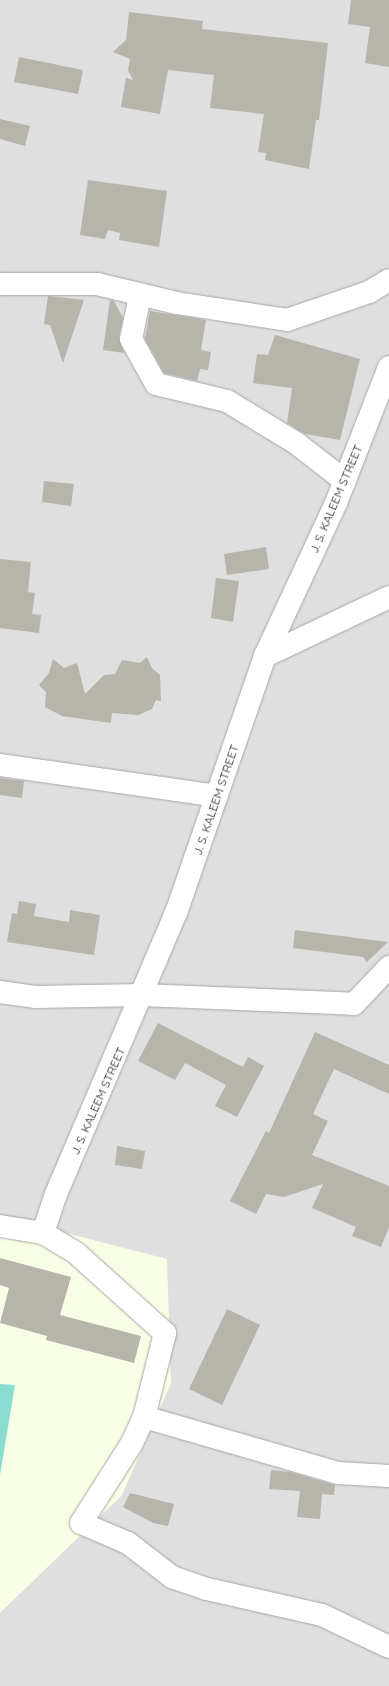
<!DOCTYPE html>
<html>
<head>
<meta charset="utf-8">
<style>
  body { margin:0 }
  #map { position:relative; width:389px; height:1686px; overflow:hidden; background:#f2f1e9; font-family:Quicksand,sans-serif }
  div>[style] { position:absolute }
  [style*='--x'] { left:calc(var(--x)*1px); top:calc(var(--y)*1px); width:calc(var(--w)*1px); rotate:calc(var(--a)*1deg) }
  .residential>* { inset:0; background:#e0dfdf }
  .education>* { inset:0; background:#f8fee6 }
  .pitch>* { inset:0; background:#8bddd3 }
  .building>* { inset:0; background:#b7b4ab }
  .roads { filter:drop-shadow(0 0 1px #a6a6a6) drop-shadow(0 0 1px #a6a6a6) }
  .minor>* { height:22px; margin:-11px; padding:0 11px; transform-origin:11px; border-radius:11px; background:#fff }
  span { translate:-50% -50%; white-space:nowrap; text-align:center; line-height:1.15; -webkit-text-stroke:3px #fff; paint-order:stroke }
  .street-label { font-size:12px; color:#222 }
</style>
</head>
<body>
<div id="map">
  <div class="residential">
    <div style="clip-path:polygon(0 0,389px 0,389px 1686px,0 1686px)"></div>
  </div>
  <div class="education">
    <div style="clip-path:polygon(0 1216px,167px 1259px,171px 1383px,122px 1495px,0 1613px)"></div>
  </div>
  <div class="pitch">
    <div style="clip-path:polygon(0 1384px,15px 1385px,0 1475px)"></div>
  </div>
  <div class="building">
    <div style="clip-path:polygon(351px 0,389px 0,389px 67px,365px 63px,370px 27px,348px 24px)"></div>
    <div style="clip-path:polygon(129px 12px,203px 21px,202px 29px,328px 43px,319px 120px,316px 120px,309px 169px,265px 160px,266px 153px,258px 152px,264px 114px,210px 108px,214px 75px,168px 70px,160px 114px,121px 107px,126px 78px,133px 80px,128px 70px,130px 59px,113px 52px,126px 40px)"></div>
    <div style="clip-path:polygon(19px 57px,83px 70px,78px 94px,14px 82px)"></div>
    <div style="clip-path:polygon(0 119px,30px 126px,25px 146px,0 139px)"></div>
    <div style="clip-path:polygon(88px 180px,167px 191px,159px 247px,119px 240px,120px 233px,108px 230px,105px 239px,80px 235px)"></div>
    <div style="clip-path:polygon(48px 296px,84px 300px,63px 363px,50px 325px,44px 324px)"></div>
    <div style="clip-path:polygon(110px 300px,114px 301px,123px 318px,119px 337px,124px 353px,103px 350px)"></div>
    <div style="clip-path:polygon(150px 311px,206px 320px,201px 350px,211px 352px,208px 370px,200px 369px,197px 381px,164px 373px,145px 339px)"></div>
    <div style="clip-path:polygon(275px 335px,360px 359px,340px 440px,305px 434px,287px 423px,292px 388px,253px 383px,257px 354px,268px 355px)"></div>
    <div style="clip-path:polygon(44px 481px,74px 484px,71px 506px,42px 502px)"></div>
    <div style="clip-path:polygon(266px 547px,269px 569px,227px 575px,224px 554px)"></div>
    <div style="clip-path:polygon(0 559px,31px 562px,28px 592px,35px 593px,32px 614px,41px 615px,39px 633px,0 628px)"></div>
    <div style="clip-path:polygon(216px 578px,239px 581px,233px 622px,211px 618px)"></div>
    <div style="clip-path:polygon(147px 657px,152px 668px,160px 675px,161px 701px,156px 700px,152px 709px,138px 715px,112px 713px,111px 723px,62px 716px,45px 707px,46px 692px,39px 685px,49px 673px,53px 659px,64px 668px,77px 663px,85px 694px,104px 675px,115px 674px,122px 660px,140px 663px)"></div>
    <div style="clip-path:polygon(0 778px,24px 781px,22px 798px,0 795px)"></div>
    <div style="clip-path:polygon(19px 901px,36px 904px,34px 916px,69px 922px,70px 910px,100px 915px,94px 955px,7px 942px,12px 913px,17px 914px)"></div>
    <div style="clip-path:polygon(295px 930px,388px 942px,367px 962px,363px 957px,293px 948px)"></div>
    <div style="clip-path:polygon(158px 1023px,243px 1067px,248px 1057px,264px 1066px,237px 1117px,215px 1106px,226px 1085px,185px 1063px,175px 1080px,138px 1061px)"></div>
    <div style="clip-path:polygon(315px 1032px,389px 1065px,389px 1094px,334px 1069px,313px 1114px,328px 1121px,312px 1155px,389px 1186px,389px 1227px,381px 1247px,352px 1236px,356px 1227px,312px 1208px,323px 1184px,284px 1197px,266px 1194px,256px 1214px,230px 1201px,266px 1131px,269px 1133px)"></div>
    <div style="clip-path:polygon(117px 1146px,145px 1151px,142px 1169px,115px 1165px)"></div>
    <div style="clip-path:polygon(0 1258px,71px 1277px,60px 1315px,141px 1336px,134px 1363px,46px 1340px,47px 1336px,0 1323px,9px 1288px,0 1285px)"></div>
    <div style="clip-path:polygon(227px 1309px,260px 1325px,222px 1405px,189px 1389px)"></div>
    <div style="clip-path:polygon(271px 1470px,290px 1472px,335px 1485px,334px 1495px,322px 1494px,320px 1519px,297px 1517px,300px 1491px,269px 1489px)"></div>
    <div style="clip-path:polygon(130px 1493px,174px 1504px,168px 1526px,153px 1523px,123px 1507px)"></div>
  </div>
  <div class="roads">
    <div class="minor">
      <div style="--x:0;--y:284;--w:97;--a:0"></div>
      <div style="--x:97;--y:284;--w:82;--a:13.4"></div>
      <div style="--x:177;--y:303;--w:111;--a:8.8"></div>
      <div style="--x:287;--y:320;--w:87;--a:-18.9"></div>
      <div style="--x:369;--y:292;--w:23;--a:-31"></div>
      <div style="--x:140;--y:296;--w:44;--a:101.8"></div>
      <div style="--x:131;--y:339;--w:51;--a:60.9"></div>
      <div style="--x:156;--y:384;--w:73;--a:13.5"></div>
      <div style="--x:227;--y:401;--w:81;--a:31.3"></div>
      <div style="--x:296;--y:443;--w:62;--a:37.8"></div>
      <div style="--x:265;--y:656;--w:137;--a:-25.4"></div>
      <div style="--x:0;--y:765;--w:219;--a:8.1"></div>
      <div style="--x:0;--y:992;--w:35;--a:8"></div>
      <div style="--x:35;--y:997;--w:108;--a:-1.1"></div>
      <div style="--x:143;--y:995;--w:211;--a:2.4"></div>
      <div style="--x:354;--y:1004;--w:51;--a:-46.6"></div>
      <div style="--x:0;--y:1226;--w:44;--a:9.2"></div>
      <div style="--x:43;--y:1233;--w:39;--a:31"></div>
      <div style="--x:76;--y:1253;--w:120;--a:42"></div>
      <div style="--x:165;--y:1333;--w:87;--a:104"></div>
      <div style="--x:144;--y:1417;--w:29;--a:115"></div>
      <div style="--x:132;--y:1443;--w:95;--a:122.5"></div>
      <div style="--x:81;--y:1523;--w:51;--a:23.1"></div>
      <div style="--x:128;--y:1543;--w:56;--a:37.7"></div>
      <div style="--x:172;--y:1577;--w:37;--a:19"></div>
      <div style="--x:207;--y:1589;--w:118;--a:12.7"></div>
      <div style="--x:322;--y:1615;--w:74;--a:25.5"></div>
      <div style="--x:43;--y:1233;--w:41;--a:-71.6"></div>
      <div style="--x:56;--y:1194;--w:306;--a:-66.9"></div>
      <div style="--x:176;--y:913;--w:272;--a:-70.9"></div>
      <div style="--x:265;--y:656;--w:169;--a:-65.1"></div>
      <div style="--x:336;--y:503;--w:146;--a:-68.7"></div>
      <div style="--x:144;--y:1417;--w:202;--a:16.1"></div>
      <div style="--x:338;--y:1473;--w:51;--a:3.4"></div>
    </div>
  </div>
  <div class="street-label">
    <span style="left:336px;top:499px;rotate:-67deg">J. S. KALEEM STREET</span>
    <span style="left:216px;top:800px;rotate:-71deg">J. S. KALEEM STREET</span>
    <span style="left:98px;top:1101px;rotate:-66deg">J. S. KALEEM STREET</span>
  </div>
</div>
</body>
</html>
